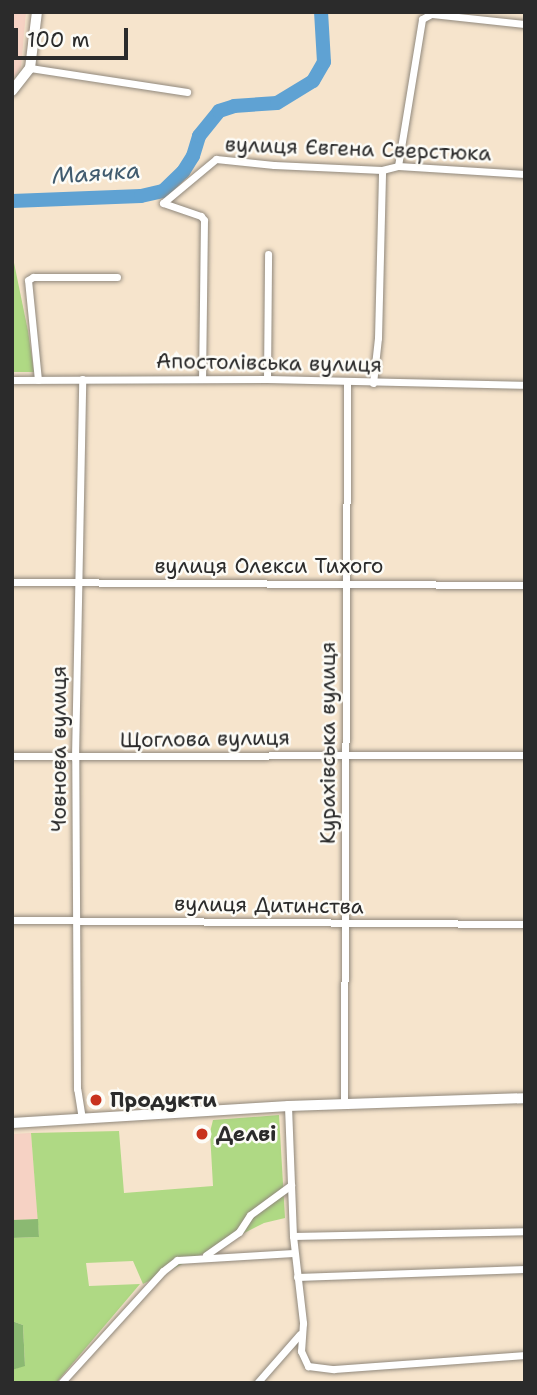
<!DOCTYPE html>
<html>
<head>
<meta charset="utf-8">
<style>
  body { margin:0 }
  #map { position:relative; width:537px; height:1395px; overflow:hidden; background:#f6e4cc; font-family:"Shantell Sans",sans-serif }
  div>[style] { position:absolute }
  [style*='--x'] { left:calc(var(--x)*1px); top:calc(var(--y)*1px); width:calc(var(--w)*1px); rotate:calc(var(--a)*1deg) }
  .built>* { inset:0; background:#f6d2c4 }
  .green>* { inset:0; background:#afd984 }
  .forest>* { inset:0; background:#8bb972 }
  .river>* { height:14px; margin:-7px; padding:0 7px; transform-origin:7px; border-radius:7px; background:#5fa2d3 }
  .roads { filter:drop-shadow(0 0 2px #90887c) drop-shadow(0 0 2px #90887c) }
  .street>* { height:7px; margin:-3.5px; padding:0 3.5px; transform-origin:3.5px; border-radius:3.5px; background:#fff }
  .secondary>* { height:10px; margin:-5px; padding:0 5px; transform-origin:5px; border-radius:5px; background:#fff }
  .dots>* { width:19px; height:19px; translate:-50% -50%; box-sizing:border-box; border:4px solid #fdfcf7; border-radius:50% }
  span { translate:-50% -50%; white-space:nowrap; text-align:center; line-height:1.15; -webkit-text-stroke:5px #fdfcf7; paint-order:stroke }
  .street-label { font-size:21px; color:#2b2b2b }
  .poi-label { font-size:21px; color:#2b2b2b; font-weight:700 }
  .left { translate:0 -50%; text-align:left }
  .water-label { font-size:23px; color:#405b6e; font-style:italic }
  .frame { position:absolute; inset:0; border:14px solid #2b2b2b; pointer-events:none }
  .scale { position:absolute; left:14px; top:28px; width:114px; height:32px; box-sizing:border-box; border:4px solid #2b2b2b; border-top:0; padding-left:9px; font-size:21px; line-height:24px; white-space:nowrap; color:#2b2b2b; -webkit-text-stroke:5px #fdfcf7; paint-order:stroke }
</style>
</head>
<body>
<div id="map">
  <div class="built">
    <div style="clip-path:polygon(12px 12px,26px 12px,21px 67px,12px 81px)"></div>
    <div style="clip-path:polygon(31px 1133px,38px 1219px,12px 1220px,12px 1134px)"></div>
  </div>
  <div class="green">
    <div style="clip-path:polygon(12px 253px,28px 331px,34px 372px,12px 372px)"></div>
    <div style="clip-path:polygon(279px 1115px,285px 1218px,264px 1223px,143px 1284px,133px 1261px,86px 1263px,89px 1286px,140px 1284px,56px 1383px,12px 1383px,12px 1370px,25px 1365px,23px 1325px,12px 1321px,12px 1238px,39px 1237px,31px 1133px,119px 1131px,124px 1193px,213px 1186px,210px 1132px,213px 1120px)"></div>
  </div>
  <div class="forest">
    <div style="clip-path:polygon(38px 1219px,39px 1237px,12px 1238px,12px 1220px)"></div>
    <div style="clip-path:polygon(12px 1321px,23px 1325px,25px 1366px,12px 1370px)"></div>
  </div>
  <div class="river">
    <div style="--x:12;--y:201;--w:129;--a:-2.2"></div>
    <div style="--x:141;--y:196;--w:23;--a:-13"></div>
    <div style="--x:163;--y:191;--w:28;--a:-44"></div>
    <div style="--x:183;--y:172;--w:19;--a:-58"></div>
    <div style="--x:193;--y:156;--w:21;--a:-73"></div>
    <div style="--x:199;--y:136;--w:32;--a:-51"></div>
    <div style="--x:219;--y:111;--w:16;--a:-18"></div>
    <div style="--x:234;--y:106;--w:43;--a:-4"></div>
    <div style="--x:277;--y:103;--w:42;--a:-31.4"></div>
    <div style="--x:313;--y:81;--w:22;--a:-60"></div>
    <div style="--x:324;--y:62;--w:50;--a:-93.4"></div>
  </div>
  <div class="roads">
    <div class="street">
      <div style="--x:30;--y:68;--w:159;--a:8.7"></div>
      <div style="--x:398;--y:166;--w:149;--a:-80.7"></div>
      <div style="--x:422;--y:19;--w:10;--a:-29"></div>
      <div style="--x:431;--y:14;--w:95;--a:6.1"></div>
      <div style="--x:163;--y:203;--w:69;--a:-39.7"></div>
      <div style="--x:216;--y:159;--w:58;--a:5.9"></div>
      <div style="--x:274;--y:165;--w:108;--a:2.7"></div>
      <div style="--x:382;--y:170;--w:16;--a:-14"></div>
      <div style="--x:398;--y:166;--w:127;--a:3.6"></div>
      <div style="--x:163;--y:203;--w:40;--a:18.9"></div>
      <div style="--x:201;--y:216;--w:5;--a:53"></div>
      <div style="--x:204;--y:220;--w:159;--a:90.7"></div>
      <div style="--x:267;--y:379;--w:125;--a:-89.5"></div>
      <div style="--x:12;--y:380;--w:255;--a:-0.2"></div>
      <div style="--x:267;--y:379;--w:258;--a:1.3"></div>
      <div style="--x:38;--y:380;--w:100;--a:-95.7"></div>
      <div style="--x:28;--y:280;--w:6;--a:-31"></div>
      <div style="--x:33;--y:277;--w:84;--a:0"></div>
      <div style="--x:373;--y:383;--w:45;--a:-83.7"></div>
      <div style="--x:378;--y:338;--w:168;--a:-88.6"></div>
      <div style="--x:12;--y:582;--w:513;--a:0.34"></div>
      <div style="--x:12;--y:756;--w:513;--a:-0.11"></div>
      <div style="--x:12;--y:920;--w:513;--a:0.45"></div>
      <div style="--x:344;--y:1104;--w:722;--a:-89.76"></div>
      <div style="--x:288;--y:1106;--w:130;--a:87.8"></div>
      <div style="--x:293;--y:1236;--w:88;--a:83.4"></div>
      <div style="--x:303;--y:1323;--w:28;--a:94"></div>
      <div style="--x:301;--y:1351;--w:17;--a:65"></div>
      <div style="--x:308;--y:1366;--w:26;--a:7"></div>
      <div style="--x:334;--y:1369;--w:192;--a:-4.2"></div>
      <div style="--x:82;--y:1119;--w:30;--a:-99"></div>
      <div style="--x:77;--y:1089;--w:331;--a:-90.3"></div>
      <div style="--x:75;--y:758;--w:379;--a:-88.9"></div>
      <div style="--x:293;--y:1236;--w:232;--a:-1.2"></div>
      <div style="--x:206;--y:1255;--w:40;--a:-34.9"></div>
      <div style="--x:239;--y:1232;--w:20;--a:-57"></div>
      <div style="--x:250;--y:1215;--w:51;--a:-36.2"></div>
      <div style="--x:297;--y:1277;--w:228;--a:-2"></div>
      <div style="--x:61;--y:1383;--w:151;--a:-47.7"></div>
      <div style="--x:163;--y:1271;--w:18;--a:-38"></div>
      <div style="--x:177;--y:1260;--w:117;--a:-3.4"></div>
      <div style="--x:257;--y:1383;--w:65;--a:-48.7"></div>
    </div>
    <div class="secondary">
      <div style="--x:12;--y:91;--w:29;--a:-52"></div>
      <div style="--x:30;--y:68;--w:56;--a:-82.9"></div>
      <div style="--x:12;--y:1123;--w:277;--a:-3.5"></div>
      <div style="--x:288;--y:1106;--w:237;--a:-1.9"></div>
    </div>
  </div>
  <div class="dots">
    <div style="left:96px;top:1100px;background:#c8321e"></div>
    <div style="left:202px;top:1134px;background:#c8321e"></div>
  </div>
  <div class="street-label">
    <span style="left:358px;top:149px;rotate:2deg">вулиця Євгена Сверстюка</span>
    <span style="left:269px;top:363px;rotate:1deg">Апостолівська вулиця</span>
    <span style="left:269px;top:566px">вулиця Олекси Тихого</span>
    <span style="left:205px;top:739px;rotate:-1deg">Щоглова вулиця</span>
    <span style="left:328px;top:743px;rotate:-90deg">Курахівська вулиця</span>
    <span style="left:59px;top:749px;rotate:-90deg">Човнова вулиця</span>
    <span style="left:269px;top:905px;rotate:1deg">вулиця Дитинства</span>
  </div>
  <div class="poi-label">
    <span class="left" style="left:110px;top:1100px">Продукти</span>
    <span class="left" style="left:216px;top:1134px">Делві</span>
  </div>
  <div class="water-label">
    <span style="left:96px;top:173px;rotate:-4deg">Маячка</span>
  </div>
  <div class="frame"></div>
  <div class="scale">100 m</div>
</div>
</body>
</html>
